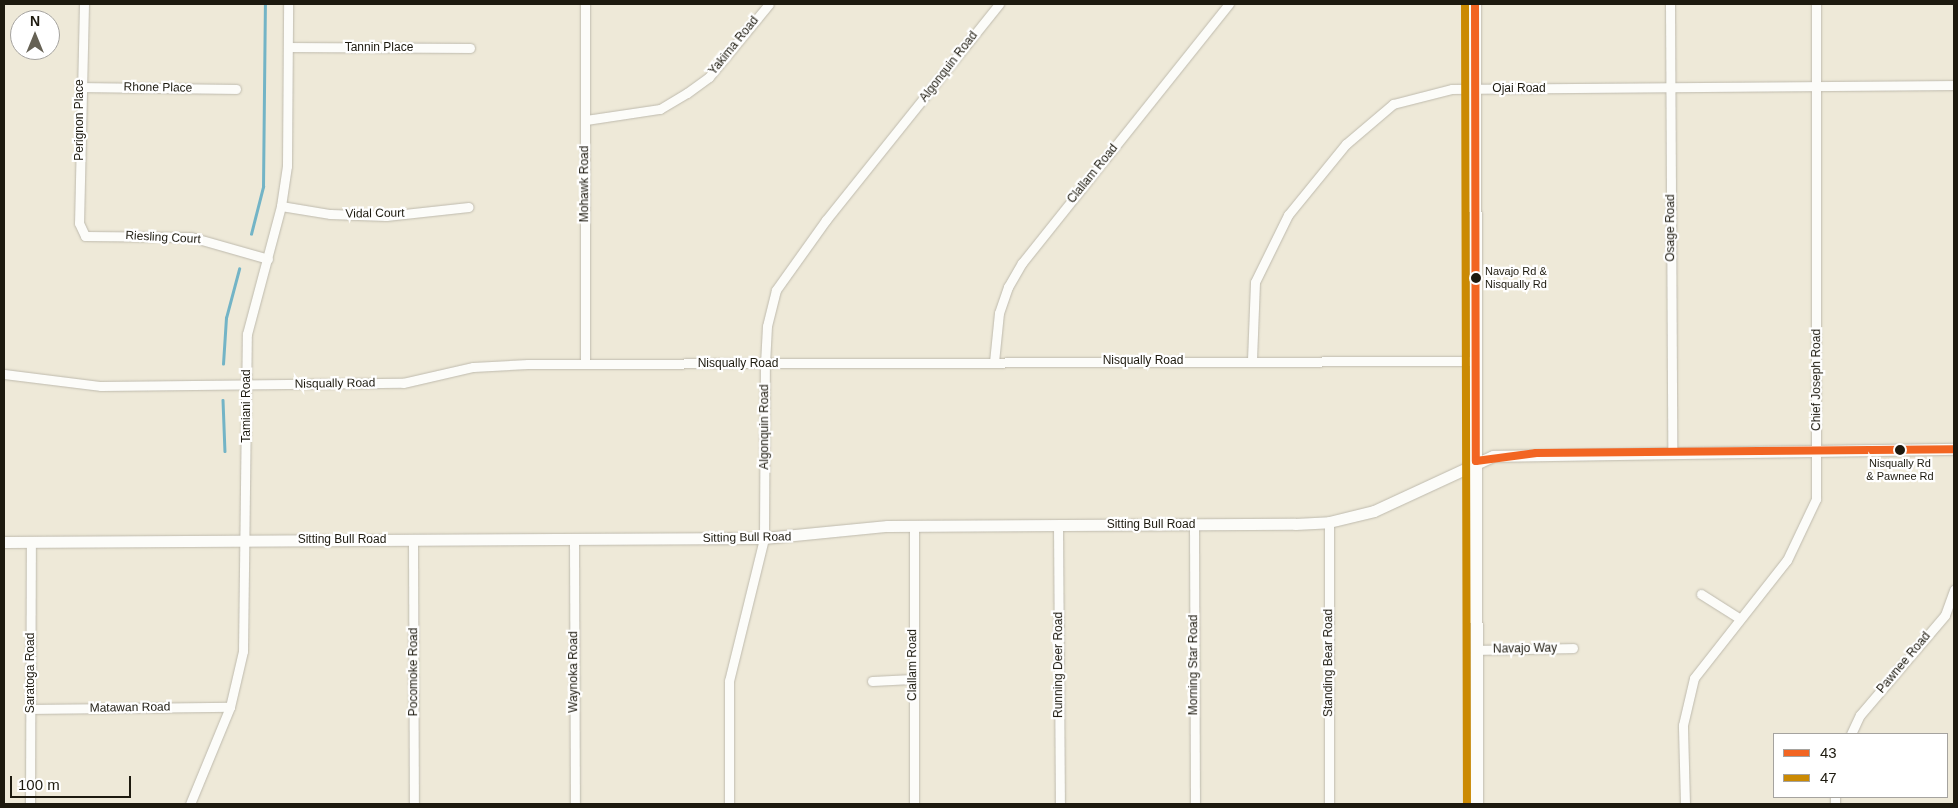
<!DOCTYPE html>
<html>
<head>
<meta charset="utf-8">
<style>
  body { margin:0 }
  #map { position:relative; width:1958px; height:808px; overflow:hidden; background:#eee9d8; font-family:Arial,sans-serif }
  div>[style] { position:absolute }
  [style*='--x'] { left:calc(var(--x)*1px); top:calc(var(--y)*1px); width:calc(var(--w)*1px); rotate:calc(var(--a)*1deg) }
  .stream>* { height:2.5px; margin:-1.25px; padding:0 1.25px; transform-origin:1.25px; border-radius:1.25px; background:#73b4c6 }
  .roads { filter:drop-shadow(0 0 1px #bebaad) drop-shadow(0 0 1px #bebaad) }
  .minor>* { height:9px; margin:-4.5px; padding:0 4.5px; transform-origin:4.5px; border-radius:4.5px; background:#fcfcf9 }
  .tertiary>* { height:11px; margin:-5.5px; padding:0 5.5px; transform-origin:5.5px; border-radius:5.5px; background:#fcfcf9 }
  .secondary>* { height:12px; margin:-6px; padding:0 6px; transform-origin:6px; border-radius:6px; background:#fcfcf9 }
  .bus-1>* { height:8px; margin:-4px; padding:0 4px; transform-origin:4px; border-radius:4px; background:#f26522 }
  .bus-2>* { height:8px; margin:-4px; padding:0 4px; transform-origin:4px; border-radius:4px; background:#cb8a03 }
  .dots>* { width:14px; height:14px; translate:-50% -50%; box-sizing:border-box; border:2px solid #fff; border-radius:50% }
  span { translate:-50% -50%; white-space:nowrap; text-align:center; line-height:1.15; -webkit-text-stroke:4.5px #fff; paint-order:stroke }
  .bus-label { font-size:11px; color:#1d1a0f }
  .left { translate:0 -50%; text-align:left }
  .street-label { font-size:12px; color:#1d1a0f }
  .frame { position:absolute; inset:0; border:5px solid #1d1a0f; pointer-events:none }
  .legend { position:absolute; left:1773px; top:733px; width:175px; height:65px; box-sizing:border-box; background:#fff; border:1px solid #a5a39f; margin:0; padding:6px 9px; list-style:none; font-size:15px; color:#1d1a0f }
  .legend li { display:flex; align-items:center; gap:10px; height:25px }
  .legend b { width:25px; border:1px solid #a5a39f }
  .north { position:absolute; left:10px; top:10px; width:50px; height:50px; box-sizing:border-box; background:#fff; border:1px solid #a5a39f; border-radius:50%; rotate:0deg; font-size:14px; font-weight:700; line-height:20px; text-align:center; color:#1d1a0f }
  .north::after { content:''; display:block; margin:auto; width:18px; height:22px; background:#666255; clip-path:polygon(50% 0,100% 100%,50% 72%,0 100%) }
  .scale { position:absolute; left:10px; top:776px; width:121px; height:22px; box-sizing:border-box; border:2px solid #1d1a0f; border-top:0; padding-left:6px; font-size:15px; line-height:18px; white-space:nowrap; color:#1d1a0f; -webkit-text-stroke:4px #fff; paint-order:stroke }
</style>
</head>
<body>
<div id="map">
  <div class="stream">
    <div style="--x:251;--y:234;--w:49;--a:-75.7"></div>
    <div style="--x:263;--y:187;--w:183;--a:-89.4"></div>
    <div style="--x:223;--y:364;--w:46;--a:-86.3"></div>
    <div style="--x:226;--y:318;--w:51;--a:-75.1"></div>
    <div style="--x:223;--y:400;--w:51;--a:87.8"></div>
  </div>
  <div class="roads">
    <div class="minor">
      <div style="--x:84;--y:4;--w:219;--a:91.3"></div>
      <div style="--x:79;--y:223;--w:14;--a:65"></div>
      <div style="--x:85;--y:236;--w:106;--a:0.5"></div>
      <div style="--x:191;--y:237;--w:80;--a:15.9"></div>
      <div style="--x:1670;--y:4;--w:448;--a:89.7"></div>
      <div style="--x:288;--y:47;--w:182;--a:0.3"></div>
      <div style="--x:80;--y:87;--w:156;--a:0.7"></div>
      <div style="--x:586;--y:120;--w:75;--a:-8.5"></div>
      <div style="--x:660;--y:109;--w:31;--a:-31"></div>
      <div style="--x:687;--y:93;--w:27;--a:-36"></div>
      <div style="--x:709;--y:77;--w:94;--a:-50.6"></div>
      <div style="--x:281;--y:206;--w:50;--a:9.3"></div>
      <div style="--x:330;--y:214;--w:56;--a:2"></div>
      <div style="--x:386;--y:216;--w:83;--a:-6.2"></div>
      <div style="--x:1252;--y:360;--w:78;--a:-87.8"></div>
      <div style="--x:1255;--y:282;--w:75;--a:-63.8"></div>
      <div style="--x:1288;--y:215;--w:92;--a:-50.8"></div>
      <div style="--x:1346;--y:144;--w:62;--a:-40.4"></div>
      <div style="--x:1393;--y:104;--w:61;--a:-14.3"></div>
      <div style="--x:1452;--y:89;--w:502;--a:-0.46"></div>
      <div style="--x:994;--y:362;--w:49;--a:-84.2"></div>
      <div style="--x:999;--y:313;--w:28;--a:-71"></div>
      <div style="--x:1008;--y:287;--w:28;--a:-60"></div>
      <div style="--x:1022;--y:263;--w:332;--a:-51.4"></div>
      <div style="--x:585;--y:363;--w:359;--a:-90"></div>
      <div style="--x:4;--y:374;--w:98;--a:7.1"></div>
      <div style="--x:101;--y:386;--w:302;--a:-0.6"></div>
      <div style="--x:403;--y:383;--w:72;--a:-12.9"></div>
      <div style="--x:473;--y:367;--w:55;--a:-3.1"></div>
      <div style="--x:528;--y:364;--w:947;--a:-0.18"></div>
      <div style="--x:1329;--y:522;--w:282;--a:90"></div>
      <div style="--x:1194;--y:525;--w:279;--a:89.8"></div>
      <div style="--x:914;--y:526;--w:278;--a:90"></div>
      <div style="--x:1058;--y:526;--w:278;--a:89.6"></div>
      <div style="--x:574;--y:539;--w:265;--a:89.8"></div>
      <div style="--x:413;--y:540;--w:264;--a:89.8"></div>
      <div style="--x:1701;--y:594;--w:45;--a:32.3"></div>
      <div style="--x:1477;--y:650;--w:96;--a:-1.2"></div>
      <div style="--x:872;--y:681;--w:40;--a:-2.9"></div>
      <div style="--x:31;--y:709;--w:199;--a:-0.6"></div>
      <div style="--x:1851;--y:734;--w:21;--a:-65"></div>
      <div style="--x:1860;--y:715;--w:131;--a:-49.6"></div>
      <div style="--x:1945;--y:615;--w:27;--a:-70"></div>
      <div style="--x:30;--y:804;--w:262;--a:-89.8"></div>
      <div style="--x:190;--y:804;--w:105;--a:-67.6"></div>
      <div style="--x:230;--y:707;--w:57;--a:-76.9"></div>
      <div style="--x:243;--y:651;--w:317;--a:-89.3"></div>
      <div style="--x:247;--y:334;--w:132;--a:-75.1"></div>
      <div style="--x:281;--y:206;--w:40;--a:-81.5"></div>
      <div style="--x:287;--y:166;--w:162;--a:-89.6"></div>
      <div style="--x:729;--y:804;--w:123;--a:-90"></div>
      <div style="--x:729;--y:681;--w:147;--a:-76.2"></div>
      <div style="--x:764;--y:538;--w:174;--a:-89.7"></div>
      <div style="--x:765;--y:364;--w:38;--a:-87"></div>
      <div style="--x:767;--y:326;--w:37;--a:-76"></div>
      <div style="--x:776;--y:290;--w:86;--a:-54.5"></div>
      <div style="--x:826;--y:220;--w:277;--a:-51.3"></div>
      <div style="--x:1685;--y:804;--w:79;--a:-91.5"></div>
      <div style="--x:1683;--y:725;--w:48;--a:-76.8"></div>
      <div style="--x:1694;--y:678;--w:150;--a:-51.8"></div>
      <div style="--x:1787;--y:560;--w:68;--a:-64.6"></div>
      <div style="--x:1816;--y:499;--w:495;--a:-90"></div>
      <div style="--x:1835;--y:804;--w:7;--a:-90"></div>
    </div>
    <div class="tertiary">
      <div style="--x:4;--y:542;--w:760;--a:-0.3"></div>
      <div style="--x:764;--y:538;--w:124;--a:-5.6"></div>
      <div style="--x:887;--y:526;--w:408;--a:-0.3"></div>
      <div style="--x:1295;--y:524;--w:34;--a:-3"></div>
      <div style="--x:1329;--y:522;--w:46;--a:-13.7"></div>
      <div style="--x:1374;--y:511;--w:131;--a:-24.8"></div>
      <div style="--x:1493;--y:456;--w:461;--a:-0.9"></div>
    </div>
    <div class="secondary">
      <div style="--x:1475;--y:4;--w:800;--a:89.86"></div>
    </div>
  </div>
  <div class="bus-1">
    <div style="--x:1475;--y:4;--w:457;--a:89.9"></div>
    <div style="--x:1476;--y:461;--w:61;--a:-7.6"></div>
    <div style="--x:1536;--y:453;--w:418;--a:-0.5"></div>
  </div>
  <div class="bus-2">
    <div style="--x:1465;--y:4;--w:800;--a:89.86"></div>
  </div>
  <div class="dots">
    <div style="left:1476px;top:278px;background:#1d1a0f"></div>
    <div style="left:1900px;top:450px;background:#1d1a0f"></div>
  </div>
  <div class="bus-label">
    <span class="left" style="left:1485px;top:278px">Navajo Rd &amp;<br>Nisqually Rd</span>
    <span style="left:1900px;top:470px">Nisqually Rd<br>&amp; Pawnee Rd</span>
  </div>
  <div class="street-label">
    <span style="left:734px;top:46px;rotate:-51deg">Yakima Road</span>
    <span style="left:379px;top:48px">Tannin Place</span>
    <span style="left:949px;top:67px;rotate:-52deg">Algonquin Road</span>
    <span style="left:158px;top:88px;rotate:1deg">Rhone Place</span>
    <span style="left:1519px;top:89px">Ojai Road</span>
    <span style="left:80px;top:120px;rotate:-90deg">Perignon Place</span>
    <span style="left:1093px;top:174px;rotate:-51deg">Clallam Road</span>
    <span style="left:585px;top:184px;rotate:-90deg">Mohawk Road</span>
    <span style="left:375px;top:214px;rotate:-1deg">Vidal Court</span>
    <span style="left:1671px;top:228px;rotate:-90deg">Osage Road</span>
    <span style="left:163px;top:238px;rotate:3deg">Riesling Court</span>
    <span style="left:1143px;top:361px">Nisqually Road</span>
    <span style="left:738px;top:364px">Nisqually Road</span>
    <span style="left:1817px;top:380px;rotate:-90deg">Chief Joseph Road</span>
    <span style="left:335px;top:384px;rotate:-1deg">Nisqually Road</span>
    <span style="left:247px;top:406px;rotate:-90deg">Tamiani Road</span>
    <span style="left:765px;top:427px;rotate:-90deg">Algonquin Road</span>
    <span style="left:1151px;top:525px">Sitting Bull Road</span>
    <span style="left:747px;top:538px;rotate:-1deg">Sitting Bull Road</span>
    <span style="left:342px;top:540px">Sitting Bull Road</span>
    <span style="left:1525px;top:649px;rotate:-1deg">Navajo Way</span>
    <span style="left:1329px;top:663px;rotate:-90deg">Standing Bear Road</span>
    <span style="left:1904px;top:663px;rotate:-50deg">Pawnee Road</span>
    <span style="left:913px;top:665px;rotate:-90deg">Clallam Road</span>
    <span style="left:1059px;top:665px;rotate:-90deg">Running Deer Road</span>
    <span style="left:1194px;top:665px;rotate:-90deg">Morning Star Road</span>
    <span style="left:414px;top:672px;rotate:-90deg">Pocomoke Road</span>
    <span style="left:574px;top:672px;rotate:-90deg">Waynoka Road</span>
    <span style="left:31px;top:673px;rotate:-90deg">Saratoga Road</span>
    <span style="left:130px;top:708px;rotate:-1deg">Matawan Road</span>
  </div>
  <div class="frame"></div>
  <ul class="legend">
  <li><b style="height:6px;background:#f26522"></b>43</li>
  <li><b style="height:6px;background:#cb8a03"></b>47</li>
  </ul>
  <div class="north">N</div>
  <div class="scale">100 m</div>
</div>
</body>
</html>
